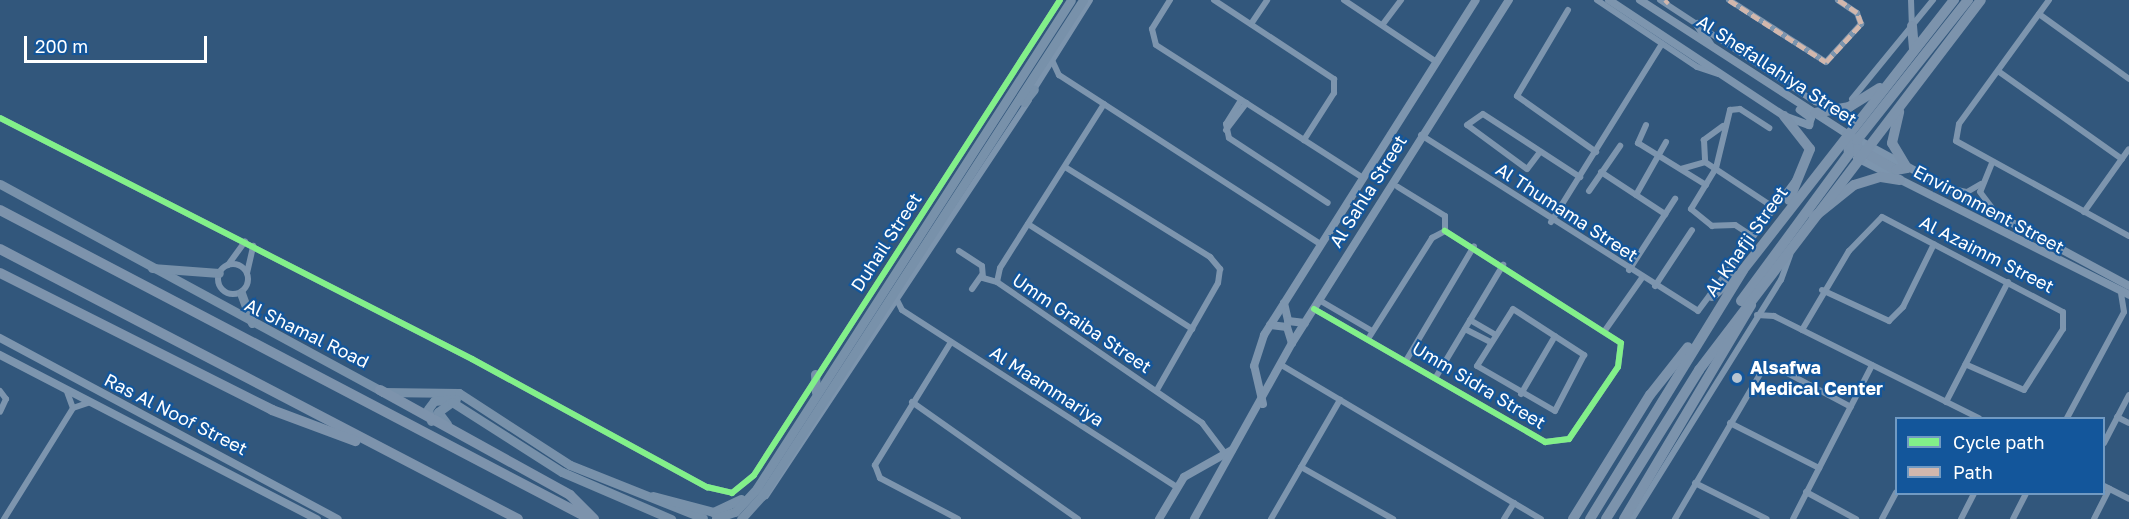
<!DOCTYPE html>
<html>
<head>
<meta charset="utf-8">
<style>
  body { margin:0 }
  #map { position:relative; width:2129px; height:519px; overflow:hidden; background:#32577c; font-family:"Golos Text",sans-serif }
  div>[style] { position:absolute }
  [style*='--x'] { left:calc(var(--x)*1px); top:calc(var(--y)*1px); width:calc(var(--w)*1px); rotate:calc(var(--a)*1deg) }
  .minor>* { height:6px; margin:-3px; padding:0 3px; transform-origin:3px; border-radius:3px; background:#7d95ae }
  .minor>.ring { margin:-3px; padding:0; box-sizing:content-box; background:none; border:6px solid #7d95ae; border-radius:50% }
  .tertiary>* { height:8px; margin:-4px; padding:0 4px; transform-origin:4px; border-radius:4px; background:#7d95ae }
  .secondary>* { height:9px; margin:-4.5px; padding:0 4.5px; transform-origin:4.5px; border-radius:4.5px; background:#7891aa }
  .trunk>* { height:10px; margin:-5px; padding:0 5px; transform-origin:5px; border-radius:5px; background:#7c93ac }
  .motorway>* { height:10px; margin:-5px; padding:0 5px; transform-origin:5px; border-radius:5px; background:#7d93ac }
  .quiet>* { height:4.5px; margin-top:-2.25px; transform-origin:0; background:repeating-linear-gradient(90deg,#d1b7ad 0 9px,transparent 0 13.5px) }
  .cycleway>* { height:6px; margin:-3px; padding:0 3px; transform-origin:3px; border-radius:3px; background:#82f089 }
  .dots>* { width:16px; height:16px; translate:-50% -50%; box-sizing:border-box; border:3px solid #13569b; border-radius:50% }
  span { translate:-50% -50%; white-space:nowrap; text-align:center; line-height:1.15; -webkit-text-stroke:4.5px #13569b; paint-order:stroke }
  .street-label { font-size:18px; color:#fff }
  .poi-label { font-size:18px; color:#fff; font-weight:700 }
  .left { translate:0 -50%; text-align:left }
  .legend { position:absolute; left:1895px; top:417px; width:210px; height:78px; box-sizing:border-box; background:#13569b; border:2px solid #719ac3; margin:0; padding:8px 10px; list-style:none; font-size:18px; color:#fff }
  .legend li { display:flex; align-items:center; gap:12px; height:30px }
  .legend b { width:30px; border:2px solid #719ac3 }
  .scale { position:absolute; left:24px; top:36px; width:183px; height:27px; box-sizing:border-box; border:3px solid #fff; border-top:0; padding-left:8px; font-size:18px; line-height:21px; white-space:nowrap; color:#fff; -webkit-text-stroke:4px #13569b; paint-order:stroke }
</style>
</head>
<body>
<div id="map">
  <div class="minor">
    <div style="--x:1170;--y:0;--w:34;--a:122"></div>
    <div style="--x:1152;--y:29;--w:16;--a:76"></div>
    <div style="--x:1156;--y:45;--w:242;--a:32.7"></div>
    <div style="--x:1214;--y:0;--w:144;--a:33.4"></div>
    <div style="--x:1334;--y:79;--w:14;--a:90"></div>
    <div style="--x:1334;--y:93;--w:56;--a:122.6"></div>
    <div style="--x:1344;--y:0;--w:110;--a:33.8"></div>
    <div style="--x:1597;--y:0;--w:120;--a:33.8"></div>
    <div style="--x:1697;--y:67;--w:22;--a:18"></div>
    <div style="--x:1660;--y:0;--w:186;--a:33.3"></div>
    <div style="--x:1815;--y:102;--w:17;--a:13"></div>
    <div style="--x:1729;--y:0;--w:115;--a:32.6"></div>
    <div style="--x:1826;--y:62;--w:52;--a:-47.4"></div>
    <div style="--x:1861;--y:24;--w:12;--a:-110"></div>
    <div style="--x:1857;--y:13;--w:23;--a:-146"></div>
    <div style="--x:1911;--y:0;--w:26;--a:88"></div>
    <div style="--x:2049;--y:0;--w:153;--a:126"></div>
    <div style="--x:1959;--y:124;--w:17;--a:100"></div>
    <div style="--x:1956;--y:141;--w:197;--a:28.8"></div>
    <div style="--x:1568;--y:10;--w:100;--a:120.7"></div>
    <div style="--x:1517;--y:96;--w:97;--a:35.3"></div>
    <div style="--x:2039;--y:14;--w:111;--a:35.8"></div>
    <div style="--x:1251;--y:24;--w:29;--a:-56"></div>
    <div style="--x:1383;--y:24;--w:30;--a:-53"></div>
    <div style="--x:1051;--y:58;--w:19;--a:65"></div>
    <div style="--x:1059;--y:75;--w:310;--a:32.9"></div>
    <div style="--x:1998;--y:71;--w:152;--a:35.4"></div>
    <div style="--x:1033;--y:91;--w:107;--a:-57.9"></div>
    <div style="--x:1852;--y:99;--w:128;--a:-50.7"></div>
    <div style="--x:1241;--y:100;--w:28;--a:122"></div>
    <div style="--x:1226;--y:124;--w:14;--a:78"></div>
    <div style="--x:1229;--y:138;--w:118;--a:33.3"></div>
    <div style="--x:1104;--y:104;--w:194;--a:122.4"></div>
    <div style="--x:1000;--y:268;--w:14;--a:102"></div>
    <div style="--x:997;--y:282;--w:249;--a:34.5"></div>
    <div style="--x:1202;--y:423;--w:39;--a:53"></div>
    <div style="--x:0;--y:118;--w:530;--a:27.05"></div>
    <div style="--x:472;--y:359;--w:268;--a:28.6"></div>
    <div style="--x:707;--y:487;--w:26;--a:13"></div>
    <div style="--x:732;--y:493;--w:28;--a:-39"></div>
    <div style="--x:754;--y:475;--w:565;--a:-57.21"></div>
    <div style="--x:1646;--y:125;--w:20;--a:114"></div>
    <div style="--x:1638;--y:143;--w:80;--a:31.7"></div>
    <div style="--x:1723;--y:126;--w:24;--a:144"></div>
    <div style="--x:1704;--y:140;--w:22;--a:87"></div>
    <div style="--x:1705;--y:162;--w:82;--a:33.5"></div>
    <div style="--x:1226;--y:130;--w:34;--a:-53"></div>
    <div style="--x:1421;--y:135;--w:328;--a:32.4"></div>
    <div style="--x:1698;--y:311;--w:164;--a:-53.4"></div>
    <div style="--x:1540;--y:152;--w:21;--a:127"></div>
    <div style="--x:1527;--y:169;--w:74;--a:-143.7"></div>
    <div style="--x:1467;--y:125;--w:19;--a:-35"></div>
    <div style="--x:1483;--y:114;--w:116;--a:33"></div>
    <div style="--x:1992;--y:163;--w:31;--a:112"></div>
    <div style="--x:1980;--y:192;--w:31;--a:53"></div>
    <div style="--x:1065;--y:167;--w:171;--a:31.8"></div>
    <div style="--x:1210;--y:257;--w:16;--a:50"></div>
    <div style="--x:1220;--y:269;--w:14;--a:98"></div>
    <div style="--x:1218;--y:283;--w:123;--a:119.7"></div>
    <div style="--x:1681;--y:169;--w:25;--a:-16"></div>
    <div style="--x:1601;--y:172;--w:77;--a:33.3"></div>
    <div style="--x:1398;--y:187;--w:55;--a:31.7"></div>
    <div style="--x:1445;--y:216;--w:15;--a:90"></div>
    <div style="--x:1943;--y:187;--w:25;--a:12"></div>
    <div style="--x:1967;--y:192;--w:16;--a:-30"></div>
    <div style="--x:1589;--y:191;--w:55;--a:-55.4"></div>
    <div style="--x:1636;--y:195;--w:61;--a:-60.5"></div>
    <div style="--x:2084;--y:212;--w:77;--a:-54.5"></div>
    <div style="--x:1551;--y:222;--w:210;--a:-58.1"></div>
    <div style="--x:1028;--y:224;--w:195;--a:32.6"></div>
    <div style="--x:1752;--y:236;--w:20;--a:-147"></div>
    <div style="--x:1735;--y:225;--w:23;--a:178"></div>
    <div style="--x:1712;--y:226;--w:27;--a:-141"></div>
    <div style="--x:1691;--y:209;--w:48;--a:-58.6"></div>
    <div style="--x:1716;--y:168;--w:60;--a:-76.4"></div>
    <div style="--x:1730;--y:110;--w:10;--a:-6"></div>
    <div style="--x:1740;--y:109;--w:35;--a:33"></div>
    <div style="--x:959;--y:251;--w:27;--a:33"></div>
    <div style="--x:982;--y:266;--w:12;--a:85"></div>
    <div style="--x:983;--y:278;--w:15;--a:16"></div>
    <div class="ring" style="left:218px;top:264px;width:24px;height:24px"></div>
    <div style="--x:228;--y:265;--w:29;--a:-54"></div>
    <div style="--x:1629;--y:270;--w:85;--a:-57.1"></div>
    <div style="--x:247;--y:273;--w:28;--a:-77"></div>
    <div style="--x:1655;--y:286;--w:67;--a:-56.5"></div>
    <div style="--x:972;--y:289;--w:16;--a:-55"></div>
    <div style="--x:1822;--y:290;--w:74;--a:24.8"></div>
    <div style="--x:1889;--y:321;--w:20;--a:-45"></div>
    <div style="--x:1903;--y:307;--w:70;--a:-63.8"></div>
    <div style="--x:897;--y:300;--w:11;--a:63"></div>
    <div style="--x:902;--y:310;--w:327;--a:32.8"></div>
    <div style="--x:1319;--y:300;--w:61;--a:30.3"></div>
    <div style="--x:1314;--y:309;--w:267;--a:29.9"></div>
    <div style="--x:1545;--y:442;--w:24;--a:-7"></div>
    <div style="--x:1569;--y:439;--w:87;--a:-55.8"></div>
    <div style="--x:1618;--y:367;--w:24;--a:-83"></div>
    <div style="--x:1621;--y:343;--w:209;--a:-147.5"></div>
    <div style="--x:1513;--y:309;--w:85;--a:32.9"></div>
    <div style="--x:1584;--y:355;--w:63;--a:117.4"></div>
    <div style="--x:1555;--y:411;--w:90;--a:-150"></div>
    <div style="--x:1477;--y:366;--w:67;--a:-57.7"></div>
    <div style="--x:1757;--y:315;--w:17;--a:3"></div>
    <div style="--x:1774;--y:316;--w:229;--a:26.5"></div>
    <div style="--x:1470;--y:320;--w:28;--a:30"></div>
    <div style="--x:1465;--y:329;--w:28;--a:27"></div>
    <div style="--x:1606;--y:329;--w:62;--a:-54.8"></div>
    <div style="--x:1802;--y:330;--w:92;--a:-59.3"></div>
    <div style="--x:1849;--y:251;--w:47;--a:-45.9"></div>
    <div style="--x:1882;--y:217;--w:204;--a:27.7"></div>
    <div style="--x:2063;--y:312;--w:17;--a:90"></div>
    <div style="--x:2063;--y:329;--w:72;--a:122.6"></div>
    <div style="--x:2024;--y:390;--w:64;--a:-156.2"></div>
    <div style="--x:1368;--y:339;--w:120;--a:-57.6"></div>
    <div style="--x:1432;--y:238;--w:15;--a:-28"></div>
    <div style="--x:951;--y:342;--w:145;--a:121.7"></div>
    <div style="--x:875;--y:465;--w:14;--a:69"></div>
    <div style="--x:880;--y:478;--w:88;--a:27.7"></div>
    <div style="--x:1407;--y:359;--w:131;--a:-59.3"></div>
    <div style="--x:1283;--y:366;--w:300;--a:30.7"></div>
    <div style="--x:1436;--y:377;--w:131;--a:-59.1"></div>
    <div style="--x:66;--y:389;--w:20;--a:70"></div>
    <div style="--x:0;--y:391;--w:10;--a:53"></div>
    <div style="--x:6;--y:399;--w:14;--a:115"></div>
    <div style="--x:1521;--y:394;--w:67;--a:-59.6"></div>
    <div style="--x:912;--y:402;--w:203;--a:35.2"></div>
    <div style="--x:1946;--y:402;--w:135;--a:-62.7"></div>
    <div style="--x:2117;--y:417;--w:13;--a:27"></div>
    <div style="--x:2067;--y:418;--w:120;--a:-61.7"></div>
    <div style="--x:2124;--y:312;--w:20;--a:-99"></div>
    <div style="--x:1730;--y:423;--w:100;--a:26.8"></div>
    <div style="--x:2104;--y:443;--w:54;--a:-62.5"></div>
    <div style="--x:1301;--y:467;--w:106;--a:29.5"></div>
    <div style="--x:1695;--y:483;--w:80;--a:26.6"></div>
    <div style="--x:2104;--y:486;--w:28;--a:27"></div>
    <div style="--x:1806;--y:492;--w:57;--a:28.4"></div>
    <div style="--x:766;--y:496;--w:475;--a:-56.4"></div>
    <div style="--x:4;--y:519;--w:131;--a:-58.1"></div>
    <div style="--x:73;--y:408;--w:18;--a:-19"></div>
    <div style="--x:1271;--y:519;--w:138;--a:-59.9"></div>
    <div style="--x:1504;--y:519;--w:19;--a:-58"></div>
    <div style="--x:1632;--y:519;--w:282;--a:-58.1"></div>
    <div style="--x:1781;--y:280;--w:27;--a:-70"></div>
    <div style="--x:1675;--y:519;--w:174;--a:-59.6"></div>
    <div style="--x:1763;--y:369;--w:11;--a:-15"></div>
    <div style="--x:1774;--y:366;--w:87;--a:28"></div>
    <div style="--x:1793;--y:519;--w:173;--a:-62.8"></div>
    <div style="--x:1882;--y:519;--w:30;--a:-62"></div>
    <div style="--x:1961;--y:519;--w:28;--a:-63"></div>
    <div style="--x:2013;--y:519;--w:28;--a:-63"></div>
    <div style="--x:2094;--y:519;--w:34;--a:-63"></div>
  </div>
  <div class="tertiary">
    <div style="--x:1609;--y:0;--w:210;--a:33.5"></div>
    <div style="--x:1784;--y:116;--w:27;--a:20"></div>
    <div style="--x:1809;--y:125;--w:7;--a:-74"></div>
    <div style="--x:1811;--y:118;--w:14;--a:-144"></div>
    <div style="--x:1640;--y:0;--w:247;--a:32.9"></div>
    <div style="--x:1847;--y:134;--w:320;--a:28.3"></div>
    <div style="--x:1697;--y:24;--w:24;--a:57"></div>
    <div style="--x:1857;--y:158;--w:305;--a:26.7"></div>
    <div style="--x:1284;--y:303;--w:18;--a:77"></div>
    <div style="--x:1288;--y:321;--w:17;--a:7"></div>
    <div style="--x:1270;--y:325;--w:17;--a:7"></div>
    <div style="--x:1287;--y:327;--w:17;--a:73"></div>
    <div style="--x:0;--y:338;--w:383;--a:28.2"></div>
    <div style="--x:0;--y:355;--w:357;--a:27.4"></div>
    <div style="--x:1263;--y:404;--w:39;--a:-103"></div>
    <div style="--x:1254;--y:366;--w:33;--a:-72"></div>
    <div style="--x:1264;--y:335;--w:396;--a:-57.7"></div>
    <div style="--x:1159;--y:519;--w:49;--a:-59.2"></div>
    <div style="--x:1184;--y:477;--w:55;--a:-29.4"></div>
    <div style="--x:1194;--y:519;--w:201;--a:-60.9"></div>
    <div style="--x:1292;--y:343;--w:406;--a:-57.7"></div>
  </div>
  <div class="secondary">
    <div style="--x:1024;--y:102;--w:16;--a:-52"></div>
    <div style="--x:0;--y:184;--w:436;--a:28.5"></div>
    <div style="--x:383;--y:392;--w:76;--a:0.8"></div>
    <div style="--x:459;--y:393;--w:132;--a:33"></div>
    <div style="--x:570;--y:465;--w:143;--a:21.7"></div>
    <div style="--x:152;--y:268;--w:67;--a:4.3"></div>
    <div style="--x:241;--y:293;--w:32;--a:70"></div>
    <div style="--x:815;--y:374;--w:18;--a:87"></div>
    <div style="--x:431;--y:421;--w:12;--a:-104"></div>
    <div style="--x:428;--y:409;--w:10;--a:-53"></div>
    <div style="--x:434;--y:401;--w:22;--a:-5"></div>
    <div style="--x:447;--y:424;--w:15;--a:-127"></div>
    <div style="--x:438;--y:412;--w:17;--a:-36"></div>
    <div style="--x:452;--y:402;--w:130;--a:32.5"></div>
    <div style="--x:562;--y:472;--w:119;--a:23.3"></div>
    <div style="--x:653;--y:496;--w:62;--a:14.9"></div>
    <div style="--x:713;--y:512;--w:31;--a:-25"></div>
    <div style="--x:716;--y:518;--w:20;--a:-18"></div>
    <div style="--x:735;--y:512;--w:33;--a:-47"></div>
    <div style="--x:757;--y:488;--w:580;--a:-57.24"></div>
    <div style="--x:741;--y:519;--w:31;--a:-48"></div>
    <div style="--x:762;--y:496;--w:591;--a:-57.09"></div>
  </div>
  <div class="trunk">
    <div style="--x:1912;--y:26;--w:23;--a:85"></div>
    <div style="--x:1815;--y:113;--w:35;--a:-10"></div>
    <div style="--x:1849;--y:107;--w:36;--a:-32"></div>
    <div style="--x:1784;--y:116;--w:42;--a:51.8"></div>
    <div style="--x:1810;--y:149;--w:55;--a:112.4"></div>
    <div style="--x:1857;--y:148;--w:45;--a:29.4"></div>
    <div style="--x:1896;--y:170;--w:11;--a:-10"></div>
    <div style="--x:1907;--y:168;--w:29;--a:-121"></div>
    <div style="--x:1892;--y:143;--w:32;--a:-77"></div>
    <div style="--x:1856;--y:152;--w:12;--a:-85"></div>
    <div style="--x:1857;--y:140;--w:179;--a:-51.6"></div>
    <div style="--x:1814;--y:217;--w:51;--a:-38.7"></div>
    <div style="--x:1854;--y:185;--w:28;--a:-17"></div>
    <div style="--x:1881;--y:177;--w:19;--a:9"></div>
    <div style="--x:1712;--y:296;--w:31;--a:-40"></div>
    <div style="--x:1741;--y:301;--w:182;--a:-53.7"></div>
    <div style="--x:1849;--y:154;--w:20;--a:-96"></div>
    <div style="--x:1573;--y:519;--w:146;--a:-58.2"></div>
    <div style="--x:1650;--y:395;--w:61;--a:-51.6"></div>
    <div style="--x:1590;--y:519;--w:292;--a:-58.4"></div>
    <div style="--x:1743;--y:270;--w:343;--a:-52"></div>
    <div style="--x:1606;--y:519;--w:176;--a:-58"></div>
    <div style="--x:1699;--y:370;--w:465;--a:-52.7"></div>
    <div style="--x:1624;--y:519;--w:249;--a:-59.3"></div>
  </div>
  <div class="motorway">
    <div style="--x:0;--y:210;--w:666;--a:27.64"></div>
    <div style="--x:0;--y:249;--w:584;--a:27.53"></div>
    <div style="--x:0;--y:273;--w:305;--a:26.7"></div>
    <div style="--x:272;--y:410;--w:89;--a:20.5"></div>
    <div style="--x:380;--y:390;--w:217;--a:28.9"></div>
    <div style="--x:570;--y:495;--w:34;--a:45"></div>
  </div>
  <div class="quiet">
    <div style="--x:1729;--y:0;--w:115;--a:32.6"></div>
    <div style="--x:1826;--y:62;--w:52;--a:-47.4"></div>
    <div style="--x:1861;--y:24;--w:12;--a:-110"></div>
    <div style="--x:1857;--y:13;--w:23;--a:-146"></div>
    <div style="--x:1665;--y:3;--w:4;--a:-45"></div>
  </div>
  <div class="cycleway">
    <div style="--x:0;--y:118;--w:530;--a:27.05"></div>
    <div style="--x:472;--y:359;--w:268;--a:28.6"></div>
    <div style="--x:707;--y:487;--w:26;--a:13"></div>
    <div style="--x:732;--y:493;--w:28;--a:-39"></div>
    <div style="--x:754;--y:475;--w:565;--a:-57.21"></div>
    <div style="--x:1314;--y:309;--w:267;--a:29.9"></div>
    <div style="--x:1545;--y:442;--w:24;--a:-7"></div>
    <div style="--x:1569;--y:439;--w:87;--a:-55.8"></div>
    <div style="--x:1618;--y:367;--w:24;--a:-83"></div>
    <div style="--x:1621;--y:343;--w:209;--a:-147.5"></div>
  </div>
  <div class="dots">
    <div style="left:1737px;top:378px;background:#b7c4d1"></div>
  </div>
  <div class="street-label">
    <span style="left:1777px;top:70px;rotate:33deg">Al Shefallahiya Street</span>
    <span style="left:1368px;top:191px;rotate:-58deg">Al Sahla Street</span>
    <span style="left:1989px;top:209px;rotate:28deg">Environment Street</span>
    <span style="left:1567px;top:212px;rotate:33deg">Al Thumama Street</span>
    <span style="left:1746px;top:241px;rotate:-55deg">Al Khafji Street</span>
    <span style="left:886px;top:242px;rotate:-57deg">Duhail Street</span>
    <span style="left:1987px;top:254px;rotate:27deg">Al Azaimm Street</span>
    <span style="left:1082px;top:323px;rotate:34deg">Umm Graiba Street</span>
    <span style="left:307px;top:333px;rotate:26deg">Al Shamal Road</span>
    <span style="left:1479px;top:385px;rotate:31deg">Umm Sidra Street</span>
    <span style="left:1047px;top:386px;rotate:33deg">Al Maammariya</span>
    <span style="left:176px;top:414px;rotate:27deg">Ras Al Noof Street</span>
  </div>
  <div class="poi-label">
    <span class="left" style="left:1750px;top:378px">Alsafwa<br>Medical Center</span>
  </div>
  <ul class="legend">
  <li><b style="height:8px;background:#82f089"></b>Cycle path</li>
  <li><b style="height:8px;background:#d1b7ad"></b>Path</li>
  </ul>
  <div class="scale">200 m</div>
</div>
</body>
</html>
